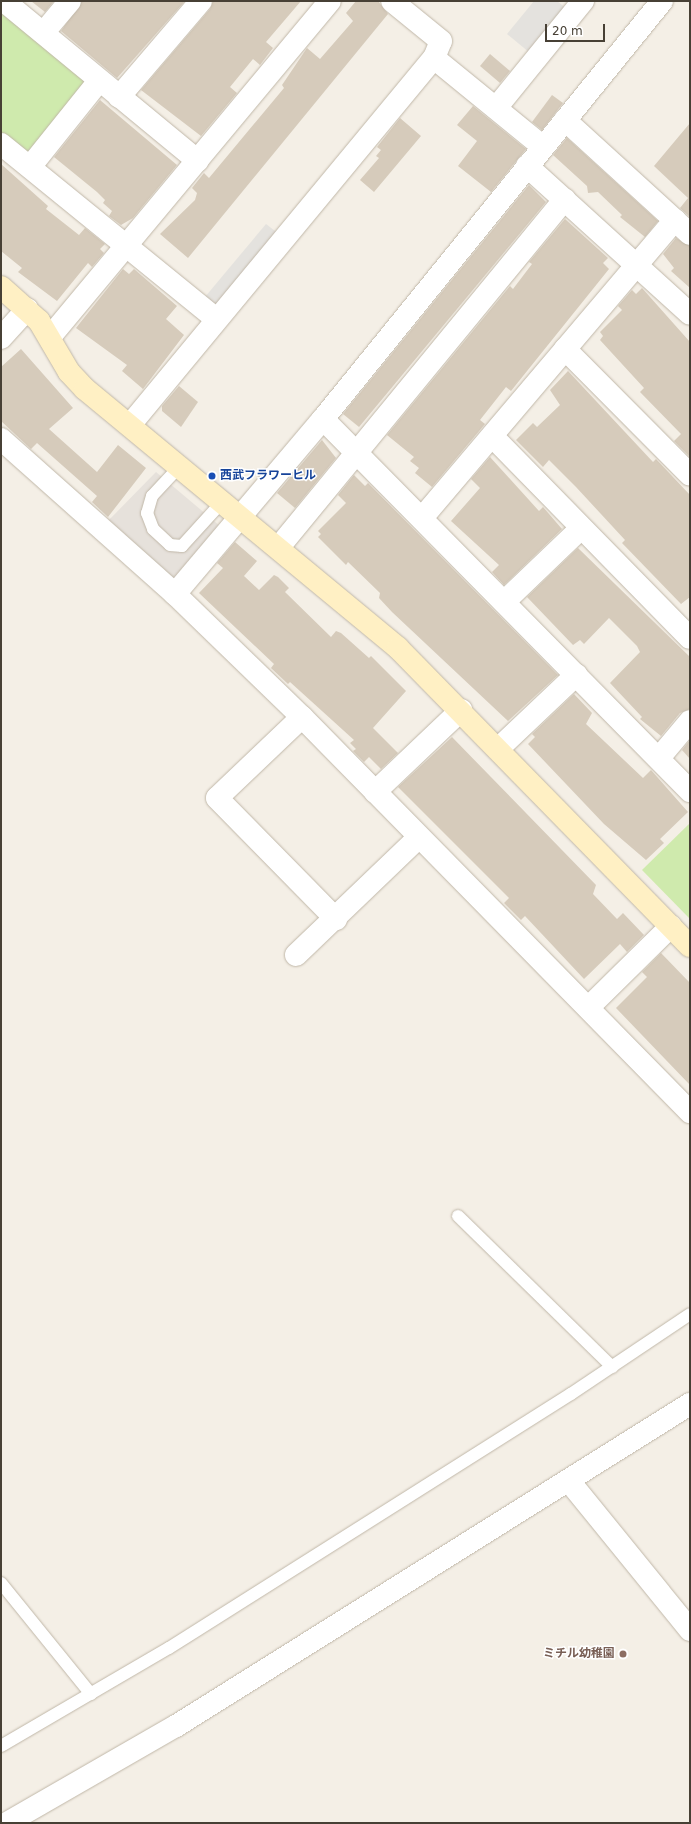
<!DOCTYPE html>
<html>
<head>
<meta charset="utf-8">
<style>
  body { margin:0 }
  #map { position:relative; width:691px; height:1824px; overflow:hidden; background:#f4efe6; font-family:"DejaVu Sans","Noto Sans JP",sans-serif }
  div>[style] { position:absolute }
  [style*='--x'] { left:calc(var(--x)*1px); top:calc(var(--y)*1px); width:calc(var(--w)*1px); rotate:calc(var(--a)*1deg) }
  .industrial>* { inset:0; background:#e6e1db }
  .green>* { inset:0; background:#cfeaad }
  .parking>* { inset:0; background:#e4e2de }
  .building>* { inset:0; background:#d6cbbb }
  .roads { filter:drop-shadow(0 0 1px #c0b7a8) drop-shadow(0 0 1px #c0b7a8) }
  .lane>* { height:12px; margin:-6px; padding:0 6px; transform-origin:6px; border-radius:6px; background:#fff }
  .street>* { height:22px; margin:-11px; padding:0 11px; transform-origin:11px; border-radius:11px; background:#fff }
  .secondary>* { height:22px; margin:-11px; padding:0 11px; transform-origin:11px; border-radius:11px; background:#fff0c4 }
  .dots>* { width:11px; height:11px; translate:-50% -50%; box-sizing:border-box; border:2px solid #fff; border-radius:50% }
  span { translate:-50% -50%; white-space:nowrap; text-align:center; line-height:1.15; -webkit-text-stroke:3px #fff; paint-order:stroke }
  .transit-label { font-size:12px; color:#164399; font-weight:700 }
  .left { translate:0 -50%; text-align:left }
  .education-label { font-size:12px; color:#785e54; font-weight:700 }
  .right { translate:-100% -50%; text-align:right }
  .frame { position:absolute; inset:0; border:2px solid #474035; pointer-events:none }
  .scale { position:absolute; left:545px; top:24px; width:60px; height:18px; box-sizing:border-box; border:2px solid #474035; border-top:0; padding-left:5px; font-size:12px; line-height:14px; white-space:nowrap; color:#474035; -webkit-text-stroke:3px #fff; paint-order:stroke }
</style>
</head>
<body>
<div id="map">
  <div class="industrial">
    <div style="clip-path:polygon(156px 472px,220px 526px,177px 578px,167px 578px,106px 523px)"></div>
  </div>
  <div class="green">
    <div style="clip-path:polygon(1px 13px,85px 79px,86px 89px,33px 151px,23px 152px,1px 133px)"></div>
    <div style="clip-path:polygon(690px 823px,690px 919px,642px 870px)"></div>
  </div>
  <div class="parking">
    <div style="clip-path:polygon(534px 1px,557px 1px,567px 9px,530px 53px,507px 34px)"></div>
    <div style="clip-path:polygon(266px 224px,279px 234px,221px 304px,214px 305px,205px 297px)"></div>
  </div>
  <div class="building">
    <div style="clip-path:polygon(31px 1px,54px 1px,45px 12px)"></div>
    <div style="clip-path:polygon(82px 1px,185px 1px,117px 78px,61px 31px)"></div>
    <div style="clip-path:polygon(213px 1px,301px 1px,266px 42px,273px 48px,260px 65px,253px 59px,230px 87px,237px 93px,201px 136px,141px 90px,210px 9px)"></div>
    <div style="clip-path:polygon(356px 1px,378px 1px,388px 14px,188px 258px,160px 234px,195px 200px,197px 193px,192px 188px,204px 173px,209px 178px,284px 88px,282px 85px,307px 48px,320px 59px,353px 21px,346px 13px)"></div>
    <div style="clip-path:polygon(490px 54px,510px 71px,500px 83px,480px 66px)"></div>
    <div style="clip-path:polygon(552px 95px,563px 103px,542px 130px,532px 122px)"></div>
    <div style="clip-path:polygon(100px 100px,177px 165px,133px 218px,121px 225px,109px 216px,112px 211px,103px 203px,105px 200px,97px 192px,54px 157px)"></div>
    <div style="clip-path:polygon(473px 106px,526px 149px,491px 192px,458px 166px,477px 141px,457px 125px)"></div>
    <div style="clip-path:polygon(400px 118px,421px 136px,374px 192px,360px 180px,379px 158px,376px 156px,381px 150px,377px 147px)"></div>
    <div style="clip-path:polygon(690px 123px,690px 217px,680px 208px,688px 198px,654px 166px)"></div>
    <div style="clip-path:polygon(567px 138px,658px 221px,645px 237px,620px 217px,622px 215px,598px 192px,588px 193px,587px 186px,553px 155px)"></div>
    <div style="clip-path:polygon(1px 164px,48px 206px,46px 209px,79px 235px,85px 228px,105px 244px,100px 249px,104px 253px,92px 267px,88px 263px,57px 301px,18px 272px,22px 268px,1px 251px)"></div>
    <div style="clip-path:polygon(529px 185px,546px 202px,359px 427px,343px 414px)"></div>
    <div style="clip-path:polygon(565px 219px,608px 258px,603px 263px,609px 269px,511px 391px,506px 387px,480px 420px,485px 424px,432px 487px,415px 473px,419px 468px,410px 461px,414px 457px,387px 435px,510px 286px,513px 289px,532px 264px,529px 262px)"></div>
    <div style="clip-path:polygon(676px 238px,690px 246px,690px 288px,671px 271px,674px 268px,663px 254px)"></div>
    <div style="clip-path:polygon(123px 269px,129px 274px,134px 269px,177px 306px,166px 319px,184px 335px,143px 389px,122px 371px,127px 365px,76px 328px)"></div>
    <div style="clip-path:polygon(642px 288px,690px 342px,690px 457px,674px 441px,681px 434px,640px 392px,644px 388px,600px 340px,603px 336px,600px 332px,622px 310px,618px 306px,632px 290px,636px 294px)"></div>
    <div style="clip-path:polygon(21px 349px,73px 408px,49px 429px,97px 472px,118px 445px,146px 468px,108px 517px,92px 502px,97px 496px,37px 443px,31px 449px,1px 421px,1px 367px)"></div>
    <div style="clip-path:polygon(568px 371px,653px 462px,656px 459px,690px 495px,690px 597px,681px 604px,622px 543px,625px 540px,576px 487px,549px 460px,543px 467px,516px 440px,533px 423px,537px 427px,560px 405px,550px 390px)"></div>
    <div style="clip-path:polygon(179px 386px,198px 402px,181px 427px,162px 411px,162px 406px)"></div>
    <div style="clip-path:polygon(322px 440px,336px 458px,295px 508px,277px 493px)"></div>
    <div style="clip-path:polygon(490px 457px,539px 511px,543px 507px,562px 529px,504px 585px,492px 572px,499px 565px,451px 521px,480px 488px,471px 479px)"></div>
    <div style="clip-path:polygon(354px 475px,365px 486px,368px 483px,558px 675px,508px 721px,392px 612px,379px 598px,380px 593px,348px 562px,346px 565px,318px 537px,321px 534px,318px 531px,346px 503px,338px 495px)"></div>
    <div style="clip-path:polygon(235px 542px,257px 561px,244px 576px,259px 590px,274px 575px,278px 577px,289px 588px,285px 592px,331px 637px,336px 631px,341px 633px,369px 658px,371px 656px,406px 691px,373px 728px,398px 753px,381px 769px,369px 757px,364px 762px,353px 751px,356px 749px,350px 743px,354px 740px,290px 682px,288px 684px,271px 668px,274px 664px,199px 593px,223px 568px,217px 563px)"></div>
    <div style="clip-path:polygon(578px 548px,690px 657px,690px 709px,680px 713px,661px 736px,640px 719px,642px 717px,610px 683px,640px 652px,637px 646px,609px 618px,584px 644px,580px 640px,573px 645px,527px 597px)"></div>
    <div style="clip-path:polygon(574px 694px,592px 713px,586px 724px,643px 778px,651px 770px,688px 812px,660px 839px,664px 843px,646px 860px,604px 824px,528px 744px,535px 737px,532px 734px)"></div>
    <div style="clip-path:polygon(452px 737px,596px 885px,593px 894px,617px 919px,623px 913px,644px 935px,627px 952px,620px 944px,584px 979px,525px 916px,521px 920px,504px 903px,509px 898px,398px 787px)"></div>
    <div style="clip-path:polygon(690px 740px,690px 759px,682px 750px)"></div>
    <div style="clip-path:polygon(661px 953px,690px 983px,690px 1085px,616px 1008px,647px 977px,642px 972px)"></div>
  </div>
  <div class="roads">
    <div class="lane">
      <div style="--x:180;--y:466;--w:41;--a:133"></div>
      <div style="--x:152;--y:496;--w:18;--a:106"></div>
      <div style="--x:147;--y:513;--w:17;--a:69"></div>
      <div style="--x:153;--y:529;--w:23;--a:43"></div>
      <div style="--x:170;--y:545;--w:12;--a:5"></div>
      <div style="--x:182;--y:546;--w:61;--a:-47.7"></div>
      <div style="--x:458;--y:1216;--w:216;--a:44.4"></div>
      <div style="--x:1;--y:1583;--w:143;--a:51"></div>
      <div style="--x:1;--y:1746;--w:194;--a:-30.3"></div>
      <div style="--x:169;--y:1648;--w:476;--a:-32.3"></div>
      <div style="--x:571;--y:1394;--w:143;--a:-33.9"></div>
    </div>
    <div class="street">
      <div style="--x:4;--y:1;--w:251;--a:39.5"></div>
      <div style="--x:44;--y:32;--w:40;--a:-50"></div>
      <div style="--x:434;--y:58;--w:141;--a:39.2"></div>
      <div style="--x:119;--y:97;--w:126;--a:-49.5"></div>
      <div style="--x:496;--y:108;--w:138;--a:-50.9"></div>
      <div style="--x:565;--y:120;--w:169;--a:42.4"></div>
      <div style="--x:1;--y:144;--w:277;--a:39.1"></div>
      <div style="--x:527;--y:166;--w:220;--a:42.2"></div>
      <div style="--x:30;--y:167;--w:110;--a:-51.3"></div>
      <div style="--x:50;--y:337;--w:437;--a:-50.2"></div>
      <div style="--x:1;--y:338;--w:39;--a:-48"></div>
      <div style="--x:565;--y:349;--w:177;--a:45.2"></div>
      <div style="--x:323;--y:419;--w:523;--a:45.39"></div>
      <div style="--x:130;--y:425;--w:477;--a:-50.4"></div>
      <div style="--x:434;--y:58;--w:18;--a:-68"></div>
      <div style="--x:441;--y:41;--w:63;--a:-140.8"></div>
      <div style="--x:493;--y:437;--w:281;--a:45.6"></div>
      <div style="--x:1;--y:439;--w:233;--a:41.7"></div>
      <div style="--x:175;--y:594;--w:177;--a:44.1"></div>
      <div style="--x:302;--y:717;--w:554;--a:45.51"></div>
      <div style="--x:422;--y:518;--w:391;--a:-49.7"></div>
      <div style="--x:279;--y:547;--w:450;--a:-50.6"></div>
      <div style="--x:175;--y:594;--w:229;--a:-49.8"></div>
      <div style="--x:323;--y:419;--w:538;--a:-50.96"></div>
      <div style="--x:504;--y:602;--w:105;--a:-43.8"></div>
      <div style="--x:302;--y:717;--w:117;--a:136.4"></div>
      <div style="--x:217;--y:798;--w:170;--a:45.5"></div>
      <div style="--x:498;--y:749;--w:108;--a:-43.5"></div>
      <div style="--x:659;--y:758;--w:48;--a:-50"></div>
      <div style="--x:375;--y:792;--w:119;--a:-43.6"></div>
      <div style="--x:296;--y:955;--w:170;--a:-43.8"></div>
      <div style="--x:589;--y:1007;--w:115;--a:-44.6"></div>
      <div style="--x:569;--y:1481;--w:192;--a:50.9"></div>
      <div style="--x:7;--y:1823;--w:195;--a:-29.9"></div>
      <div style="--x:176;--y:1726;--w:607;--a:-32.07"></div>
    </div>
    <div class="secondary">
      <div style="--x:1;--y:287;--w:51;--a:41.8"></div>
      <div style="--x:39;--y:321;--w:59;--a:59.5"></div>
      <div style="--x:69;--y:372;--w:23;--a:47"></div>
      <div style="--x:85;--y:389;--w:406;--a:39.6"></div>
      <div style="--x:398;--y:648;--w:417;--a:45.6"></div>
    </div>
  </div>
  <div class="dots">
    <div style="left:212px;top:476px;background:#1a4fb4"></div>
    <div style="left:623px;top:1654px;background:#8d6e63"></div>
  </div>
  <div class="transit-label">
    <span class="left" style="left:220px;top:476px">西武フラワーヒル</span>
  </div>
  <div class="education-label">
    <span class="right" style="left:615px;top:1654px">ミチル幼稚園</span>
  </div>
  <div class="frame"></div>
  <div class="scale">20 m</div>
</div>
</body>
</html>
